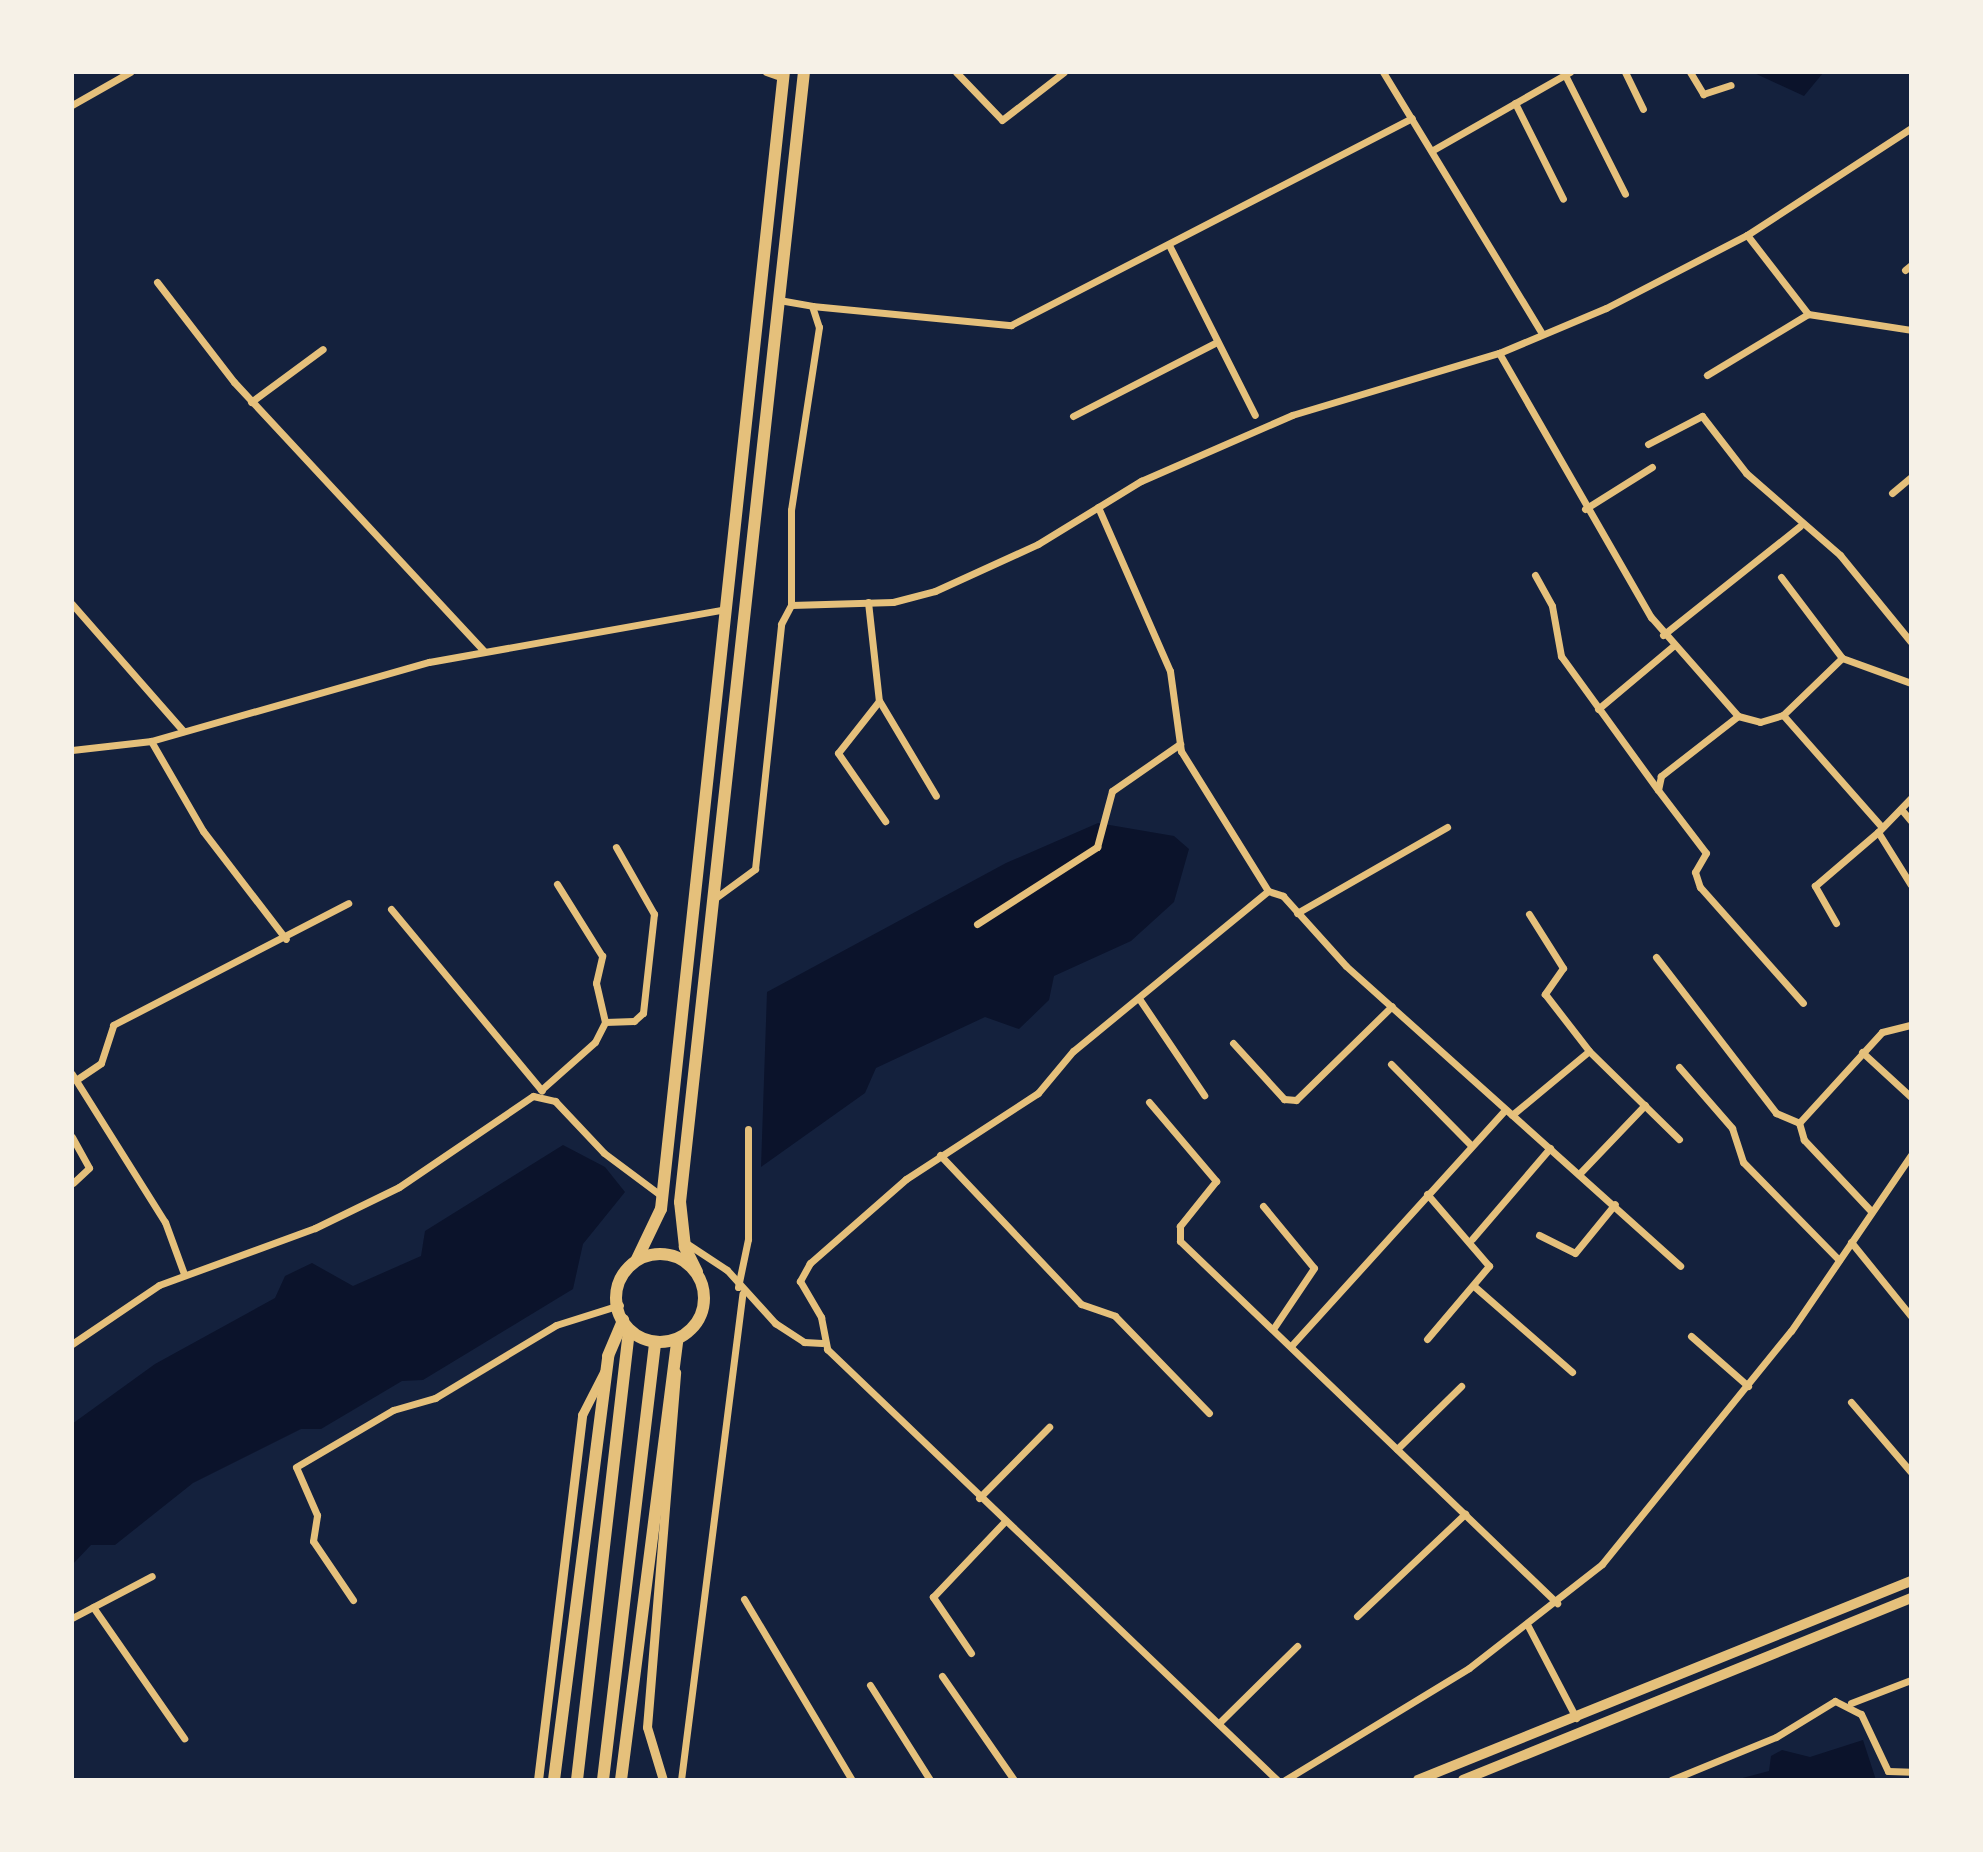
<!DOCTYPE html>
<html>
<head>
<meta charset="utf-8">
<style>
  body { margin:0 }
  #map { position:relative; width:1983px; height:1852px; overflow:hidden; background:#14213d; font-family:Raleway,sans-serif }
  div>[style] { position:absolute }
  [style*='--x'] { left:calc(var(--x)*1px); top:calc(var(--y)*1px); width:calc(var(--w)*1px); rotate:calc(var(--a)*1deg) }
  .water>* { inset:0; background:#0b132b }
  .minor>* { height:7px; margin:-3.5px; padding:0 3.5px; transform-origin:3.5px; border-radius:3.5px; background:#e5c07b }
  .tertiary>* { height:9px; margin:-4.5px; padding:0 4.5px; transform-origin:4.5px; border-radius:4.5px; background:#e5c07b }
  .secondary>* { height:10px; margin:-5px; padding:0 5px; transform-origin:5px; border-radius:5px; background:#e5c07b }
  .trunk>* { height:12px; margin:-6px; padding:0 6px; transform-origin:6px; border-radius:6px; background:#e5c07b }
  .trunk>.ring { margin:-6px; padding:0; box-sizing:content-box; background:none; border:12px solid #e5c07b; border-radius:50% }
  span { translate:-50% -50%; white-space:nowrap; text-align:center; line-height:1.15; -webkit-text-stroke:7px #f6f1e7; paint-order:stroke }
  .frame { position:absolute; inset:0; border:74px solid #f6f1e7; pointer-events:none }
</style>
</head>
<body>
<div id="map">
  <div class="water">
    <div style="clip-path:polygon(1752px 72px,1822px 72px,1823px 73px,1804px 96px)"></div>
    <div style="clip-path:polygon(1098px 823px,1174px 836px,1189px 849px,1174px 902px,1131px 941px,1054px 976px,1049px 1000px,1019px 1029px,985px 1017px,876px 1068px,865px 1093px,761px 1167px,767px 992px,1006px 863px)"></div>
    <div style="clip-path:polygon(563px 1145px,605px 1167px,625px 1192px,583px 1244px,573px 1289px,423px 1380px,402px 1381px,321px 1429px,301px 1429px,193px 1483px,115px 1545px,91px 1545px,72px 1565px,72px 1424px,155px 1364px,275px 1298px,285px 1276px,312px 1263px,353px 1286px,421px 1256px,425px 1231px)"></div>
    <div style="clip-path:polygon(1863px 1740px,1876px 1780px,1735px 1780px,1769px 1771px,1771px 1756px,1782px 1750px,1810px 1757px)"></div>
  </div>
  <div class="minor">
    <div style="--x:766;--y:72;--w:18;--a:19"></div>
    <div style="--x:956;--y:72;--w:66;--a:46.2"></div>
    <div style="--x:1002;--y:120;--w:78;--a:-37.7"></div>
    <div style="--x:1383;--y:72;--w:306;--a:58.7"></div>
    <div style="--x:1625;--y:72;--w:41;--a:64.1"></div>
    <div style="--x:1690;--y:72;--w:26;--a:59"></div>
    <div style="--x:1703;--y:94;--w:29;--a:-18"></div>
    <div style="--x:1565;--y:75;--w:133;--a:63.2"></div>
    <div style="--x:1515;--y:103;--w:107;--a:63.4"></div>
    <div style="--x:72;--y:105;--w:67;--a:-29.6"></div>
    <div style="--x:1433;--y:150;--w:158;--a:-29.7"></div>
    <div style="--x:1747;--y:235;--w:100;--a:52.3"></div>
    <div style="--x:1808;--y:314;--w:104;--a:8.8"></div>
    <div style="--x:1170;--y:247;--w:188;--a:63.2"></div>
    <div style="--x:1905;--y:270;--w:8;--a:-40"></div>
    <div style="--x:157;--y:282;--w:126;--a:52.4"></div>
    <div style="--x:234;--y:382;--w:367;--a:47.1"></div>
    <div style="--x:779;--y:300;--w:34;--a:10"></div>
    <div style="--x:812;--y:306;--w:22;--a:72"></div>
    <div style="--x:819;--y:327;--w:185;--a:98.7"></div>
    <div style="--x:791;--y:510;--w:95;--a:90"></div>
    <div style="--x:812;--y:306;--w:200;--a:5.5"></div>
    <div style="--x:1011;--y:325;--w:451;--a:-27.3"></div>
    <div style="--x:1499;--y:353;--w:305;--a:60.1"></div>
    <div style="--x:1651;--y:617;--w:132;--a:48.7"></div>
    <div style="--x:1738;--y:716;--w:23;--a:15"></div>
    <div style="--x:1760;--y:722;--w:24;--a:-17"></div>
    <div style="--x:1783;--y:715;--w:82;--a:-44"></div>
    <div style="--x:1842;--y:658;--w:73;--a:19.9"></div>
    <div style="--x:1707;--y:375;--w:118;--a:-31.1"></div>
    <div style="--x:251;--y:402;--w:89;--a:-36.4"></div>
    <div style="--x:1073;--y:416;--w:162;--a:-27.2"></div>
    <div style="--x:1648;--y:444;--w:61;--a:-27.4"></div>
    <div style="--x:1702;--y:416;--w:72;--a:52.3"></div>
    <div style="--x:1746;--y:473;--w:125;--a:41.1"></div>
    <div style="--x:1840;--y:555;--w:112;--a:50.8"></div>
    <div style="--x:1892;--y:493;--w:25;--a:-40"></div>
    <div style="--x:1098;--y:507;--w:179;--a:66.3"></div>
    <div style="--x:1170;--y:671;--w:81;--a:82.2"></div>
    <div style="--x:1181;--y:751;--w:165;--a:58.1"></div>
    <div style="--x:1268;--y:891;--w:252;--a:140.6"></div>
    <div style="--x:1073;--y:1051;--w:55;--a:129.8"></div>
    <div style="--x:1038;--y:1093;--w:158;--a:146.9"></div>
    <div style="--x:906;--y:1179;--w:128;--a:138.8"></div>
    <div style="--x:810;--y:1263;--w:21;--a:119"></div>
    <div style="--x:800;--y:1281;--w:42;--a:59.7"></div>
    <div style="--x:821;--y:1317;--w:33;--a:79"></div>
    <div style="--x:827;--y:1349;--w:623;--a:43.76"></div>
    <div style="--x:1585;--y:509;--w:79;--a:-32.1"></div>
    <div style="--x:1535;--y:575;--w:35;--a:61"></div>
    <div style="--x:1552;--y:606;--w:51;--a:79.8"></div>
    <div style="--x:1561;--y:656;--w:165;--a:54.1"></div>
    <div style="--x:1781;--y:577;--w:101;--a:53"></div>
    <div style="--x:868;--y:602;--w:100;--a:83.7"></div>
    <div style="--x:879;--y:701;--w:66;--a:128.3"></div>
    <div style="--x:838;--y:753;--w:83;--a:55.3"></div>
    <div style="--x:72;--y:604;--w:169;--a:48.8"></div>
    <div style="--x:1663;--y:635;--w:175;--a:-38.5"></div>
    <div style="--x:880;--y:702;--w:109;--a:59.2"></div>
    <div style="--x:1598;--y:709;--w:97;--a:-40"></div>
    <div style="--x:1783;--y:715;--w:148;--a:48.6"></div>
    <div style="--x:1738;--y:716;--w:98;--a:142.1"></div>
    <div style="--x:1661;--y:776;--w:14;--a:102"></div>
    <div style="--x:1658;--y:790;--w:79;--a:52.7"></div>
    <div style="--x:1706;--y:853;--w:22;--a:120"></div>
    <div style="--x:1695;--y:872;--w:16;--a:72"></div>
    <div style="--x:1700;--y:887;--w:155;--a:48.4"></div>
    <div style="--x:151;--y:741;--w:104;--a:60"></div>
    <div style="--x:203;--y:831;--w:136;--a:52.5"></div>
    <div style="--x:72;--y:750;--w:80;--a:-6.5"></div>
    <div style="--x:151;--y:741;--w:289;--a:-15.9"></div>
    <div style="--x:429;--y:662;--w:297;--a:-10.1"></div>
    <div style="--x:1911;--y:798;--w:47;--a:134.1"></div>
    <div style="--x:1878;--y:832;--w:62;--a:58.1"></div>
    <div style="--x:1901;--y:809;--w:16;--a:50"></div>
    <div style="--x:1268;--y:891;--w:16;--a:18"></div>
    <div style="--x:1283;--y:896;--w:94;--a:48"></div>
    <div style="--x:1346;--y:966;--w:449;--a:41.9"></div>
    <div style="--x:714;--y:899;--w:51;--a:-36.2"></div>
    <div style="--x:755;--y:869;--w:246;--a:-83.9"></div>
    <div style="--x:781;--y:624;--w:21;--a:-62"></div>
    <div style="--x:791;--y:605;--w:102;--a:-1.7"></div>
    <div style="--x:893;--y:602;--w:43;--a:-14.7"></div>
    <div style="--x:935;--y:591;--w:113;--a:-24.5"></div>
    <div style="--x:1038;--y:544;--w:121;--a:-31.5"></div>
    <div style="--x:1141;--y:481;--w:165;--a:-23.6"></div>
    <div style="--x:1292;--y:415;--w:216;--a:-16.7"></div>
    <div style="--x:1499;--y:353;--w:116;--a:-22.8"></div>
    <div style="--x:1606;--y:308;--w:159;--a:-27.4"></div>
    <div style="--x:1747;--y:235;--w:196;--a:-33.1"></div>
    <div style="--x:391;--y:909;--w:236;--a:50.3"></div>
    <div style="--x:1297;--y:913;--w:173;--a:-29.8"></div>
    <div style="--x:1529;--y:914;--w:64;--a:57.8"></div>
    <div style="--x:1563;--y:968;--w:32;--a:125"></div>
    <div style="--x:1545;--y:994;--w:72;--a:52.3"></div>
    <div style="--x:1836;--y:923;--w:43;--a:-119.6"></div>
    <div style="--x:1815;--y:886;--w:83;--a:-40.6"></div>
    <div style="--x:977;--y:924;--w:143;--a:-32.7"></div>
    <div style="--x:1097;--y:847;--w:58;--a:-75"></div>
    <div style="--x:1112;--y:791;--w:83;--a:-34.7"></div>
    <div style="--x:1656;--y:957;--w:197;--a:52.4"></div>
    <div style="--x:1776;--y:1113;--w:25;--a:23"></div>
    <div style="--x:1140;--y:1000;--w:115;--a:56"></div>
    <div style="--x:605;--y:1022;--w:29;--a:-2"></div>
    <div style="--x:634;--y:1021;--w:12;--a:-42"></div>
    <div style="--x:643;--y:1013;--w:100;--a:-83.7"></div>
    <div style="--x:654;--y:914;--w:77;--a:-119.6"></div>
    <div style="--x:1233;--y:1043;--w:76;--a:47.7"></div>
    <div style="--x:1284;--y:1099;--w:12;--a:5"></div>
    <div style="--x:1296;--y:1100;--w:134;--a:-44.4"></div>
    <div style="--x:1862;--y:1052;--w:67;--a:42.6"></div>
    <div style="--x:1391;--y:1064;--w:114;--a:45.4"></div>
    <div style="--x:1679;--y:1067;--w:81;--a:49"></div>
    <div style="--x:1732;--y:1128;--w:36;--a:72"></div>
    <div style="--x:1743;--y:1162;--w:137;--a:45.6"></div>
    <div style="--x:72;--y:1074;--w:175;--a:57.9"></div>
    <div style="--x:165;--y:1222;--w:55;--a:69.9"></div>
    <div style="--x:76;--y:1080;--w:30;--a:-34"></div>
    <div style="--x:101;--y:1063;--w:40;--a:-72"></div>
    <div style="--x:113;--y:1025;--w:265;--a:-27.4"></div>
    <div style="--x:541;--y:1090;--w:72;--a:-41.6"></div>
    <div style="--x:595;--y:1042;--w:22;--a:-63"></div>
    <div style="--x:605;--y:1022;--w:40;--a:-103"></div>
    <div style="--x:596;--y:983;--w:28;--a:-77"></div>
    <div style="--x:602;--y:956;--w:85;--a:-122"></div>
    <div style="--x:1149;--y:1102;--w:104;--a:49.7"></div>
    <div style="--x:1216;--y:1181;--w:58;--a:128.7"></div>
    <div style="--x:1180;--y:1226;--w:15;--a:90"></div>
    <div style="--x:1180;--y:1241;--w:523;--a:43.84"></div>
    <div style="--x:1512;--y:1115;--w:100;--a:-39.7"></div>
    <div style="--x:1589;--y:1051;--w:126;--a:44.4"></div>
    <div style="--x:72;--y:1137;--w:35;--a:61"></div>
    <div style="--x:89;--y:1168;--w:22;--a:137"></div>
    <div style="--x:940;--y:1155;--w:205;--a:46.6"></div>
    <div style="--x:1081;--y:1304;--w:36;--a:19"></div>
    <div style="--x:1115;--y:1316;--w:135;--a:45.9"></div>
    <div style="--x:1580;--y:1173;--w:94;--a:-46.3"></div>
    <div style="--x:1263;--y:1206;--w:80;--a:50.6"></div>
    <div style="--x:1314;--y:1268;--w:73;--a:123.9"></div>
    <div style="--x:1871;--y:1211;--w:98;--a:-133.3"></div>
    <div style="--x:1804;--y:1140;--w:18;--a:-106"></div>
    <div style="--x:1799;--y:1123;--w:123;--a:-47.6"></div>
    <div style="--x:1882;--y:1032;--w:30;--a:-14"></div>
    <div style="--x:1539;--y:1235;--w:40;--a:26.6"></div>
    <div style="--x:1575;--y:1253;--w:63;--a:-50.8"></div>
    <div style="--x:1472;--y:1239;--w:120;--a:-49.4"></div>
    <div style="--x:1851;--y:1242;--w:95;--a:51"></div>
    <div style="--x:686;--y:1243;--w:49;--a:33.4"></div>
    <div style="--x:727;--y:1270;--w:72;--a:47.8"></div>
    <div style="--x:775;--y:1323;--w:35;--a:33"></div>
    <div style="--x:804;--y:1342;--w:18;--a:3"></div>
    <div style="--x:738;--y:1287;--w:49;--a:-78.2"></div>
    <div style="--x:748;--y:1239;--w:110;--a:-90"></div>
    <div style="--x:1475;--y:1287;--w:129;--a:41.2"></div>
    <div style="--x:1691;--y:1336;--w:76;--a:41.3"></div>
    <div style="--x:1427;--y:1339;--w:96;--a:-49.7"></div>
    <div style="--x:1489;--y:1266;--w:95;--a:-130.7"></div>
    <div style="--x:72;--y:1344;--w:105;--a:-34.1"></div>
    <div style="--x:159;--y:1285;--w:166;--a:-20.1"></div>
    <div style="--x:315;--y:1228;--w:93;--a:-26"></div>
    <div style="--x:399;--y:1187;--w:162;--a:-34.2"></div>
    <div style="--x:533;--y:1096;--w:23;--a:13"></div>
    <div style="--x:555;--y:1101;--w:71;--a:46.7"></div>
    <div style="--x:604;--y:1153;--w:74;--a:36.7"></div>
    <div style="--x:1291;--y:1346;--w:319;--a:-47.8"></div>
    <div style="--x:1851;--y:1402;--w:92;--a:49.4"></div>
    <div style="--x:1397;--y:1449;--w:90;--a:-44.5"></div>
    <div style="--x:979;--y:1498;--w:100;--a:-45.4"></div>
    <div style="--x:744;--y:1599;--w:211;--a:59.2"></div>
    <div style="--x:353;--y:1600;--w:71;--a:-124.1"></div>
    <div style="--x:313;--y:1541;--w:26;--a:-81"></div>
    <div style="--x:317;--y:1515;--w:52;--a:-113.6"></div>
    <div style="--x:296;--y:1467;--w:113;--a:-30.4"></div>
    <div style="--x:393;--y:1410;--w:44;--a:-15.9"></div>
    <div style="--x:435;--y:1398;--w:141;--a:-31.1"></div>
    <div style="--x:556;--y:1325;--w:67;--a:-17.4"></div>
    <div style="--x:93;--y:1607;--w:160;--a:55.2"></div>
    <div style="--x:1357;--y:1616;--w:149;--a:-43.4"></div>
    <div style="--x:72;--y:1618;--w:90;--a:-27.7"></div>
    <div style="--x:1528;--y:1626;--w:104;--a:62.4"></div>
    <div style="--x:971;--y:1653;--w:68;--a:-124.2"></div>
    <div style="--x:933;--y:1597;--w:105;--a:-46.5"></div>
    <div style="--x:942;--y:1676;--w:126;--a:55.3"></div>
    <div style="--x:870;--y:1685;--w:112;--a:57.7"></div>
    <div style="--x:1851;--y:1703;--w:64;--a:-21"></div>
    <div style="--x:1221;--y:1721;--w:107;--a:-44.6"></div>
    <div style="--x:681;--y:1780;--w:490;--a:-82.8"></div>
    <div style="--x:1285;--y:1780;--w:215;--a:-31.3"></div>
    <div style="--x:1469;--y:1668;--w:169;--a:-38"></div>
    <div style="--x:1602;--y:1564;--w:300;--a:-51"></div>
    <div style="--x:1791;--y:1331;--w:213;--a:-55.7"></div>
    <div style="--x:1671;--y:1780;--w:113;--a:-22.3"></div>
    <div style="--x:1776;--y:1737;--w:69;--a:-31.4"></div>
    <div style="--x:1835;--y:1701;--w:29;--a:27"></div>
    <div style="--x:1861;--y:1714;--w:63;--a:64.7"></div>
    <div style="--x:1888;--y:1771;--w:23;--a:2"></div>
  </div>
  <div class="tertiary">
    <div style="--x:538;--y:1780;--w:368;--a:-83.1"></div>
    <div style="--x:582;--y:1415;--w:48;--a:-62.9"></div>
    <div style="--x:663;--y:1780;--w:55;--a:-106.8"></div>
    <div style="--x:647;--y:1727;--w:356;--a:-85.3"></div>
  </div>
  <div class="secondary">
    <div style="--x:1418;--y:1780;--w:532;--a:-21.98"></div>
    <div style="--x:1463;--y:1780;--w:484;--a:-22.1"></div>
  </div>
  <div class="trunk">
    <div class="ring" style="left:616px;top:1254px;width:76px;height:76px"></div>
    <div style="--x:637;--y:1259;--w:55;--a:-64.4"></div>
    <div style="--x:661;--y:1209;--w:1144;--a:-83.83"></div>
    <div style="--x:697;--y:1272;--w:28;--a:-116"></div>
    <div style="--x:685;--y:1247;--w:45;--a:-96.3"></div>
    <div style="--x:680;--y:1202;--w:1137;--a:-83.74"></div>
    <div style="--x:554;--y:1780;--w:427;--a:-82.7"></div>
    <div style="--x:608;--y:1356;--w:39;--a:-67"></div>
    <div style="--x:577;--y:1780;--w:451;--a:-83.4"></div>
    <div style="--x:603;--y:1780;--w:438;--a:-83.2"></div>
    <div style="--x:621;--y:1780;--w:444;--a:-82.7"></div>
  </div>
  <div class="frame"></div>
</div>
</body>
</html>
